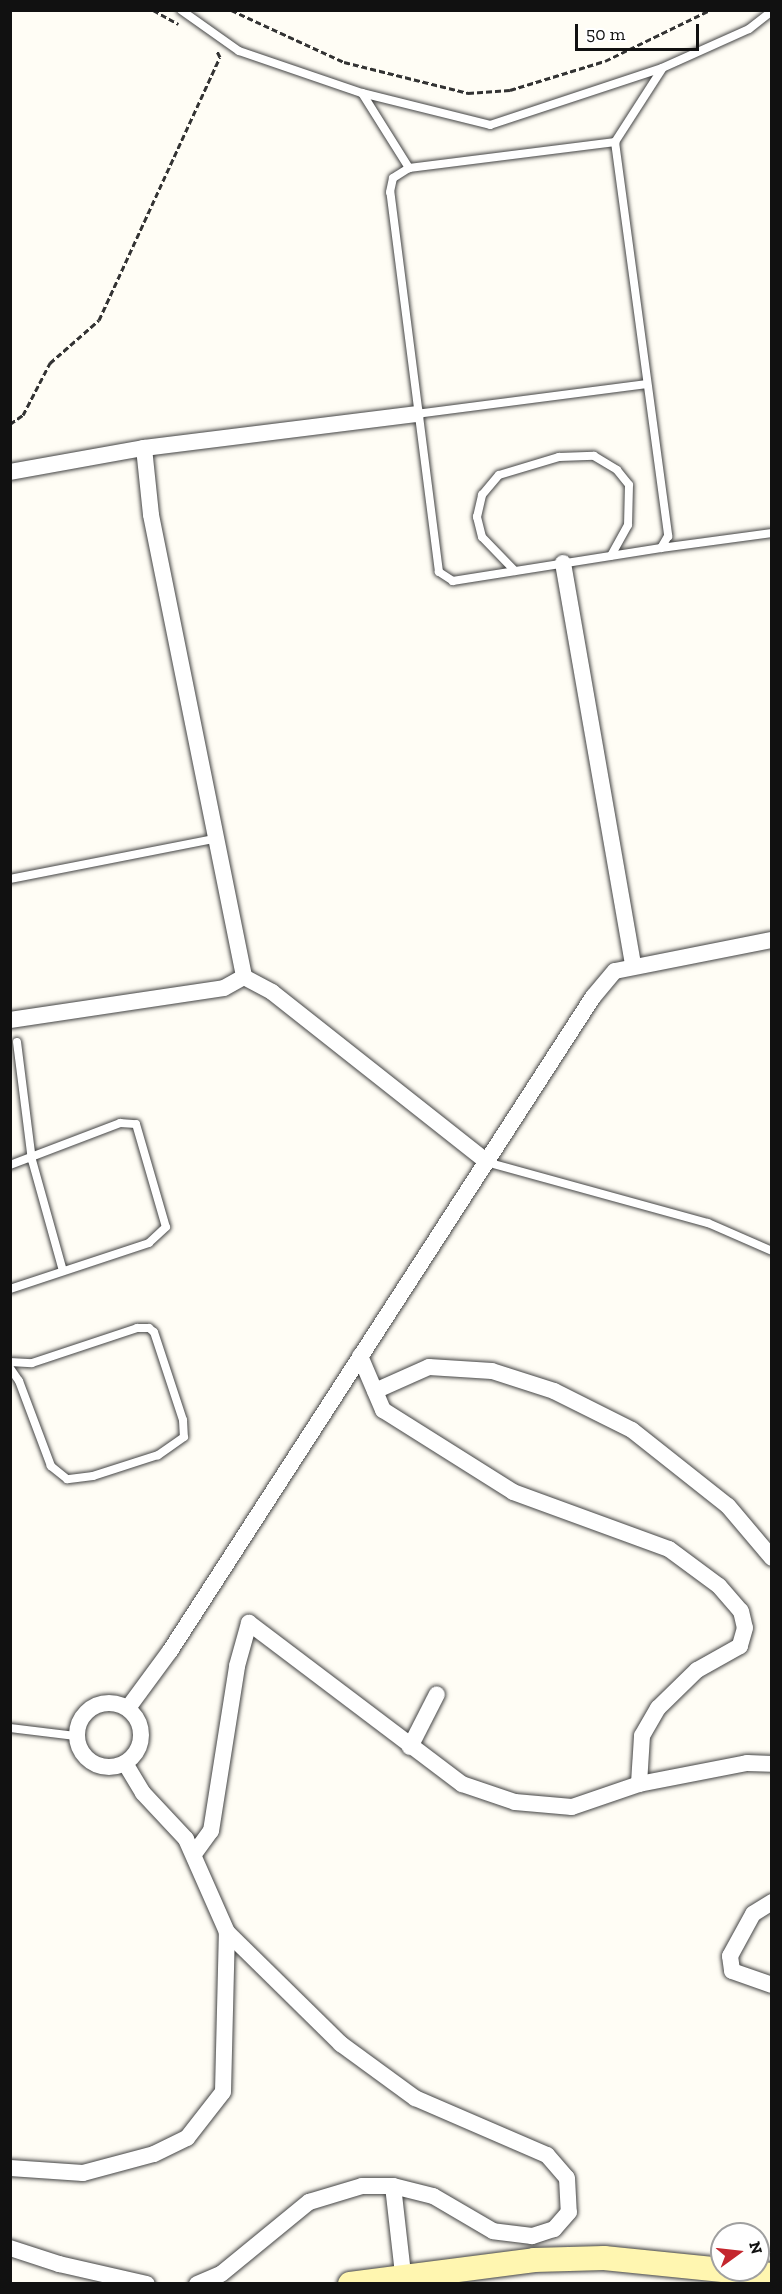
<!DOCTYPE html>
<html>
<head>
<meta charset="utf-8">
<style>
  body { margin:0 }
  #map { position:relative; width:782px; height:2294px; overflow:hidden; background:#fffdf5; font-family:"Zilla Slab",serif }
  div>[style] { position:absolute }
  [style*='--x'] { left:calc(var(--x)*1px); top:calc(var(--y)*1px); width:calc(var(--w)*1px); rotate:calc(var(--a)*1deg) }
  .path>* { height:3px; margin-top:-1.5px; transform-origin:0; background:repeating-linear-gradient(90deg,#333 0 6px,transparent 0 9px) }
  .roads { filter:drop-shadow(0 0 2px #444) drop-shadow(0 0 2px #444) }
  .lane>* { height:8px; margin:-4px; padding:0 4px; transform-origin:4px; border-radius:4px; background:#fff }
  .street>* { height:16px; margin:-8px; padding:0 8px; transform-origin:8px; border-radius:8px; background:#fff }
  .street>.ring { margin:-8px; padding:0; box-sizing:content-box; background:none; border:16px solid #fff; border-radius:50% }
  .secondary>* { height:24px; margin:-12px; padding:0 12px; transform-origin:12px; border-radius:12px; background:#fff6b0 }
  span { translate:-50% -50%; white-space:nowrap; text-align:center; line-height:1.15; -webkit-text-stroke:6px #fff; paint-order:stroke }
  .frame { position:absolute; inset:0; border:12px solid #111; pointer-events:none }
  .north { position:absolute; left:710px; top:2222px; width:60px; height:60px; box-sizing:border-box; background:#fff; border:2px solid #a0a0a0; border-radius:50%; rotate:75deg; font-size:16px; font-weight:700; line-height:24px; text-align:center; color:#111 }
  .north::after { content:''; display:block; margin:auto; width:21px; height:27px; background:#c4262e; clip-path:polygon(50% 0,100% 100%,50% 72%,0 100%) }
  .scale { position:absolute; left:575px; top:24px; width:124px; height:27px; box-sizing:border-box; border:3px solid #111; border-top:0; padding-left:8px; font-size:18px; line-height:21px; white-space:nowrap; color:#111; -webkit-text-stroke:4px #fff; paint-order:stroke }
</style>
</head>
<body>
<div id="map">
  <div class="path">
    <div style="--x:153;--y:10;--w:29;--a:29"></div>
    <div style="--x:231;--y:10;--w:124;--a:24.7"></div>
    <div style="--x:344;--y:62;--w:128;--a:14"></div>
    <div style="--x:468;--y:93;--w:42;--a:-4.1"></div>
    <div style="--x:510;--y:90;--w:99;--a:-17"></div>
    <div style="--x:605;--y:61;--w:117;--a:-25.9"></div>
    <div style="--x:10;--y:424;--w:16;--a:-35"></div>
    <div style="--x:23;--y:415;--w:59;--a:-62.6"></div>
    <div style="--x:50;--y:363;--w:65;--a:-41.3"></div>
    <div style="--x:99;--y:320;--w:289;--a:-65.3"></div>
    <div style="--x:220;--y:57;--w:7;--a:-117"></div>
  </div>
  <div class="roads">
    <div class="lane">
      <div style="--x:181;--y:10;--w:71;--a:35.3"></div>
      <div style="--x:239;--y:51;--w:130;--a:18.9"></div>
      <div style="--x:362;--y:93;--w:132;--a:14"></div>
      <div style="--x:490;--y:125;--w:181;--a:-18.3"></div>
      <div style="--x:662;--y:68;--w:95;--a:-24.1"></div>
      <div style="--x:749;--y:29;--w:29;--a:-38"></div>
      <div style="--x:362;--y:93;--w:89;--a:57.9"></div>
      <div style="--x:615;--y:142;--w:398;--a:82.3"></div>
      <div style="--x:668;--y:536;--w:14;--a:120"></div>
      <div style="--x:661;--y:548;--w:211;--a:171"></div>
      <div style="--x:453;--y:581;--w:17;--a:-147"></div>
      <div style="--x:439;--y:572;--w:383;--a:-97.3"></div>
      <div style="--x:390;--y:192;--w:14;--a:-78"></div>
      <div style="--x:393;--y:178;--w:19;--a:-32"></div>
      <div style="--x:409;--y:168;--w:208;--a:-7.2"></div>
      <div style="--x:615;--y:142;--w:87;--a:-57.2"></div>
      <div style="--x:416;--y:414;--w:233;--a:-7.4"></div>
      <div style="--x:661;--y:548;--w:112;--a:-7.7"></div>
      <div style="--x:515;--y:571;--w:47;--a:-134.1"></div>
      <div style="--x:482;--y:537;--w:21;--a:-104"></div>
      <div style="--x:477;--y:517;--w:23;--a:-77"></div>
      <div style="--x:482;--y:495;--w:26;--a:-50"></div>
      <div style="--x:499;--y:475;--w:63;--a:-16.7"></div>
      <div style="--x:559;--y:457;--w:35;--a:-2"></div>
      <div style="--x:594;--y:456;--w:27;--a:31"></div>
      <div style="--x:617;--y:470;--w:19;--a:51"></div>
      <div style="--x:629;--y:485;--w:40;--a:91.4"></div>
      <div style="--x:628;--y:525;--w:35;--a:119"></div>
      <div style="--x:10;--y:879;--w:208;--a:-11.1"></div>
      <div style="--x:17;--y:1042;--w:119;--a:82.8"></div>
      <div style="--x:32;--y:1160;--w:115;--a:74.4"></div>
      <div style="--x:486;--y:1162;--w:230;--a:15.4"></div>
      <div style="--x:708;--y:1223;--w:70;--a:23.6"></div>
      <div style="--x:10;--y:1165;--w:118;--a:-20.9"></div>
      <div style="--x:120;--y:1123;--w:16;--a:4"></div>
      <div style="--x:136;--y:1124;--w:107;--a:73.8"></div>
      <div style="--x:166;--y:1227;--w:23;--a:137"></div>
      <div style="--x:149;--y:1243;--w:146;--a:161.7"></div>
      <div style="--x:10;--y:1362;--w:22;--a:3"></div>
      <div style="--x:32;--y:1363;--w:111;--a:-18.4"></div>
      <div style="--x:137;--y:1328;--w:12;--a:0"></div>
      <div style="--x:149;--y:1328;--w:6;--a:39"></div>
      <div style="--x:154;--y:1332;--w:93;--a:71.8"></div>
      <div style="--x:183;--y:1420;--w:17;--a:87"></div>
      <div style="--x:184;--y:1437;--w:32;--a:145"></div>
      <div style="--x:158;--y:1455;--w:68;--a:162.1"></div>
      <div style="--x:93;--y:1476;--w:26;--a:173"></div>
      <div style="--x:67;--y:1479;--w:21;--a:-141"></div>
      <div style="--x:51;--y:1466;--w:91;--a:-110.6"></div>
      <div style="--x:19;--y:1381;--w:16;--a:-125"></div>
      <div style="--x:10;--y:1728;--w:66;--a:6.9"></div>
    </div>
    <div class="street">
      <div style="--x:144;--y:448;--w:67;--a:84"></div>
      <div style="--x:151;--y:515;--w:471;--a:78.6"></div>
      <div style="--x:244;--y:977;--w:32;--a:28"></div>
      <div style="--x:272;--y:992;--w:273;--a:38.3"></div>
      <div style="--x:10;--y:472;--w:136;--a:-10.2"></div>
      <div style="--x:144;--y:448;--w:274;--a:-7.1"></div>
      <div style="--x:563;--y:563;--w:409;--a:80.1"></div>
      <div style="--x:10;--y:1020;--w:216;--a:-8.5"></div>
      <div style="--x:224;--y:988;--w:23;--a:-29"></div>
      <div style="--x:360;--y:1356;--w:59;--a:66.9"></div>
      <div style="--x:383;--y:1410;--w:154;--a:32.2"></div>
      <div style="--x:513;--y:1492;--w:166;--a:20.1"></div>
      <div style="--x:669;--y:1549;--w:62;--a:36.5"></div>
      <div style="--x:719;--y:1586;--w:33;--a:49"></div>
      <div style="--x:741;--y:1611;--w:17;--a:77"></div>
      <div style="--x:745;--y:1628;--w:19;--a:106"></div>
      <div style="--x:740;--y:1646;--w:49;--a:150.8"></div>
      <div style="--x:697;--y:1670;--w:54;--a:135.7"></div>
      <div style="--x:658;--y:1708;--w:32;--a:120"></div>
      <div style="--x:642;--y:1736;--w:48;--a:93.6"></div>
      <div style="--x:375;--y:1391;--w:59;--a:-24"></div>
      <div style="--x:429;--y:1367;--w:63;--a:3.6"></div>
      <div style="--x:492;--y:1371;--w:65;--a:17.9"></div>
      <div style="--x:554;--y:1391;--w:87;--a:26.6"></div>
      <div style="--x:632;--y:1430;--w:122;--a:38.4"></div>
      <div style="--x:728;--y:1506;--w:68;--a:49.8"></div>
      <div class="ring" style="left:77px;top:1703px;width:48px;height:48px"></div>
      <div style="--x:128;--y:1708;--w:71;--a:-53.6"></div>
      <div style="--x:170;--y:1651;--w:779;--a:-57.11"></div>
      <div style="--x:593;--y:997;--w:34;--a:-50"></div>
      <div style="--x:615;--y:971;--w:160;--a:-11.2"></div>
      <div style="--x:410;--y:1747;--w:59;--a:-63"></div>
      <div style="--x:194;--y:1854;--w:29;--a:-54"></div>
      <div style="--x:211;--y:1831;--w:167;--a:-81"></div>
      <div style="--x:237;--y:1666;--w:45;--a:-74.4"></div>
      <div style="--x:249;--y:1623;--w:267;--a:37.1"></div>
      <div style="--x:462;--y:1784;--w:56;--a:18.8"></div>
      <div style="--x:515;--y:1802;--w:57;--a:5"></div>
      <div style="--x:572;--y:1807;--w:71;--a:-18.9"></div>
      <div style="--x:639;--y:1784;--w:110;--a:-11"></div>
      <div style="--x:747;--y:1763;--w:25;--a:2"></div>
      <div style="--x:772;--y:1902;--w:22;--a:148"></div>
      <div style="--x:753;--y:1914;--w:48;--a:118.7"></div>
      <div style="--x:730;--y:1956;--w:15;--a:82"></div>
      <div style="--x:732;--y:1971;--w:42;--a:19.3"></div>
      <div style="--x:227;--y:1932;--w:160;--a:44.5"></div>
      <div style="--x:341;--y:2044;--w:92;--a:36.1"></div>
      <div style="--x:415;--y:2098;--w:144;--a:23.4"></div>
      <div style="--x:547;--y:2155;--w:30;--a:49"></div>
      <div style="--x:567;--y:2178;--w:34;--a:87"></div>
      <div style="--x:569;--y:2212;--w:23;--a:131"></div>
      <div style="--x:554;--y:2229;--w:23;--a:162"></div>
      <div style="--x:532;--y:2236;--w:39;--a:-173"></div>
      <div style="--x:493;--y:2231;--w:69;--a:-149.7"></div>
      <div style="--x:433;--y:2196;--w:41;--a:-166"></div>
      <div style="--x:10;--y:2168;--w:73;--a:3.9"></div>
      <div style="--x:83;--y:2173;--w:73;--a:-15"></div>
      <div style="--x:154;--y:2154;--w:37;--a:-26"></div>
      <div style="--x:187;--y:2138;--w:58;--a:-52"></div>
      <div style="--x:223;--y:2092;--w:160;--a:-88.6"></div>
      <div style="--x:227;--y:1932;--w:102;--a:-113.8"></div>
      <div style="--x:186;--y:1839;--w:63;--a:-133.1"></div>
      <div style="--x:143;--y:1793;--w:35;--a:-121"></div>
      <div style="--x:10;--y:2248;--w:52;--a:18.1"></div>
      <div style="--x:59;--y:2264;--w:90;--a:12.8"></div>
      <div style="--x:197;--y:2284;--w:26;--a:-23"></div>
      <div style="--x:221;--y:2274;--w:114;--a:-39.3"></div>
      <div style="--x:309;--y:2202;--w:55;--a:-16.8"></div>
      <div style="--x:362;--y:2186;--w:31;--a:0"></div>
      <div style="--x:393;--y:2186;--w:89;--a:83.5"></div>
    </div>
    <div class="secondary">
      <div style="--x:724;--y:2270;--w:48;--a:5.9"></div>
      <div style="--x:350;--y:2284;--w:186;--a:-7.4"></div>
      <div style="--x:534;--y:2260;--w:70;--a:-1.6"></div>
      <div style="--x:604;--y:2258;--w:119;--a:5.8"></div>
    </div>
  </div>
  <div class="frame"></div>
  <div class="north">N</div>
  <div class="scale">50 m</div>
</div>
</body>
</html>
